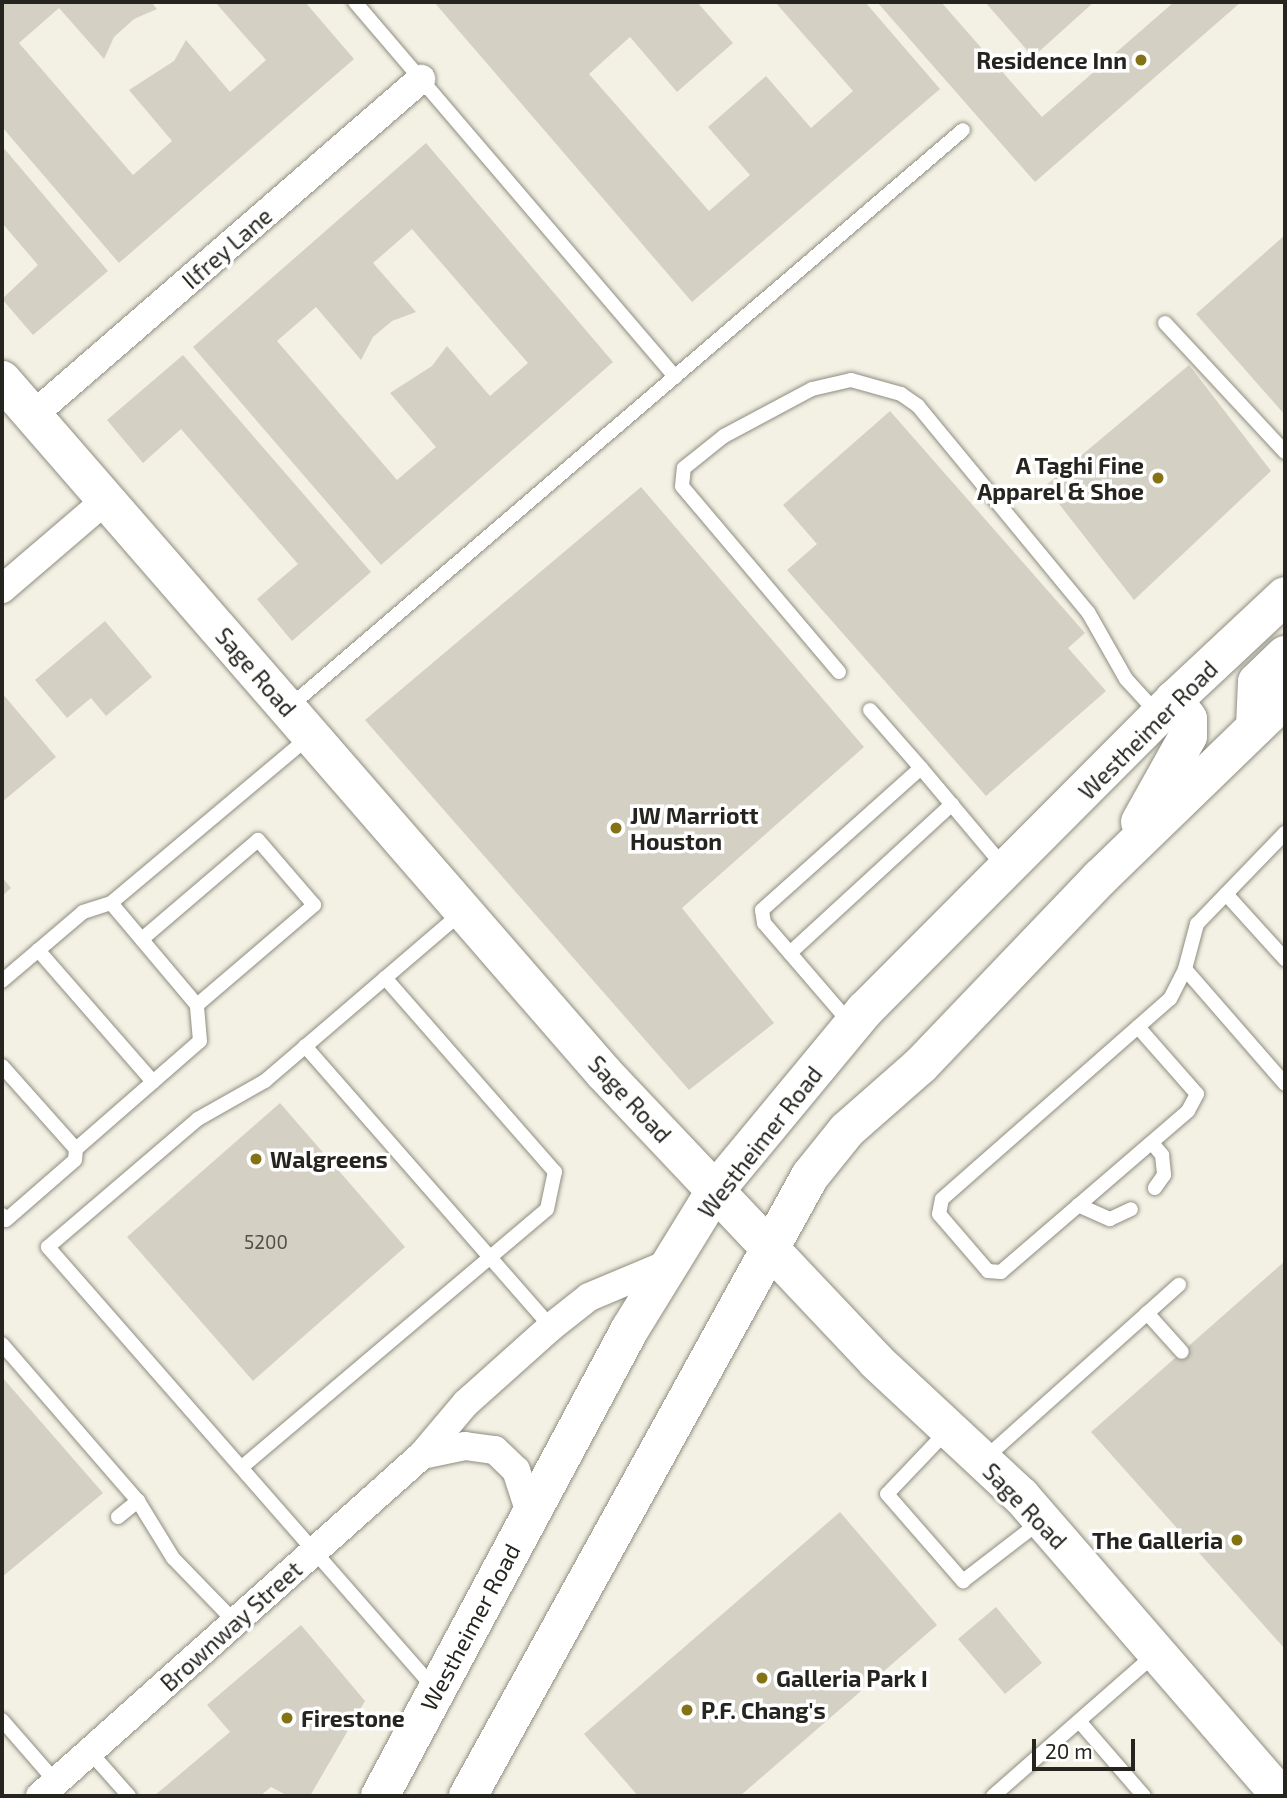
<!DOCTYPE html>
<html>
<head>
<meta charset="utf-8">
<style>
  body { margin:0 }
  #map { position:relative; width:1287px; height:1798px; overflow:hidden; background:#f3f1e3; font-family:"Exo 2",sans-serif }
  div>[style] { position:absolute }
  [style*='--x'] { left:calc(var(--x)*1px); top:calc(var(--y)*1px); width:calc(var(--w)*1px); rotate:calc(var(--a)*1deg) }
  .building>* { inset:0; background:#d4d1c4 }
  .roads { filter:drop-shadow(0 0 2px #8f8d81) drop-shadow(0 0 2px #8f8d81) }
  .service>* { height:14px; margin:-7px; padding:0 7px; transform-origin:7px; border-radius:7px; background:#fff }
  .minor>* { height:28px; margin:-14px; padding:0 14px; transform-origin:14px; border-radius:14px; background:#fff }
  .secondary>* { height:38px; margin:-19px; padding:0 19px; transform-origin:19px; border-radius:19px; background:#fff }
  .primary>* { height:38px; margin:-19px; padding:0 19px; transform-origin:19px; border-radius:19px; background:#fff }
  .dots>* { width:19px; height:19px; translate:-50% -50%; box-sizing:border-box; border:4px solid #fff; border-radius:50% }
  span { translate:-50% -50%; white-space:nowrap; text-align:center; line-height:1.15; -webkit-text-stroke:7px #fff; paint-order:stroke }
  .number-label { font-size:19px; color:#514f48 }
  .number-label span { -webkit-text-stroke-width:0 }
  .poi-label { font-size:23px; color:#25241f; font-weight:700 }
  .right { translate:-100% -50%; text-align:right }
  .left { translate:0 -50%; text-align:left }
  .street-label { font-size:23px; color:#25241f }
  .frame { position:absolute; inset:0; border:4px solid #25241f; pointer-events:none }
  .scale { position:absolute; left:1032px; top:1739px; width:103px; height:32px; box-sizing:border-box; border:4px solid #25241f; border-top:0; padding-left:9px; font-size:21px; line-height:24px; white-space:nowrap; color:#25241f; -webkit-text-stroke:5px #fff; paint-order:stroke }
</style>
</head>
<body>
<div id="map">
  <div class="building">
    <div style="clip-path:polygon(2px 2px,151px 2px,157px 9px,134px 19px,114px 37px,104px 59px,59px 8px,19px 43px,133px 175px,172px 141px,129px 90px,174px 61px,186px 40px,230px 92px,266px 60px,215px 2px,305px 2px,354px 59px,119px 263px,2px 127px)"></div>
    <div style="clip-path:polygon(434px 2px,697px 2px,733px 43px,677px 92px,630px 37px,589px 74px,709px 211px,750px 175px,708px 127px,766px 76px,811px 128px,853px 91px,775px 2px,865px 2px,940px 89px,692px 302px)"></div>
    <div style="clip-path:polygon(877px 2px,941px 2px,1042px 117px,1174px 2px,1241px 2px,1035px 182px)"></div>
    <div style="clip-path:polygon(985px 2px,1094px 2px,1033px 57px)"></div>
    <div style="clip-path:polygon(evenodd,426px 143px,613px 362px,381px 565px,193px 347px,426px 143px,412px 229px,528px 363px,490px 396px,447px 346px,432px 366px,390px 393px,436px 447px,397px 480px,277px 341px,316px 307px,361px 360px,373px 337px,392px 321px,416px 312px,373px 263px,412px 229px)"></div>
    <div style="clip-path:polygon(2px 146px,108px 271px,33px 335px,2px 299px,38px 265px,2px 223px)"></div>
    <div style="clip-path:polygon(1285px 235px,1285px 415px,1196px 314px)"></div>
    <div style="clip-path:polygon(183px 355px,371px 572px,292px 641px,257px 599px,298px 564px,181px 429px,143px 463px,107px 420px)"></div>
    <div style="clip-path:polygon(1189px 365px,1271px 471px,1134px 600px,1045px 486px)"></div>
    <div style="clip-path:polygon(890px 411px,1085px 633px,1068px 648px,1106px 691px,986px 796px,787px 570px,817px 544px,783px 505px)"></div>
    <div style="clip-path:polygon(641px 487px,864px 747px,682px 908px,774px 1023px,689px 1090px,365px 720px)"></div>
    <div style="clip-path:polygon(105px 621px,152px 677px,106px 716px,91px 698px,67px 718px,35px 680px)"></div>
    <div style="clip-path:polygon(2px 693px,56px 757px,2px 802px)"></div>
    <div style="clip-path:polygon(2px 877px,11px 888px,2px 896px)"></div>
    <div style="clip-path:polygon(280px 1103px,405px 1247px,253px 1381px,127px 1237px)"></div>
    <div style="clip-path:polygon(1285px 1261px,1285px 1649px,1091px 1432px)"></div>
    <div style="clip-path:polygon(2px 1377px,103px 1493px,2px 1577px)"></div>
    <div style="clip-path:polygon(840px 1512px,937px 1625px,740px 1796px,638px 1796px,584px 1734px)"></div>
    <div style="clip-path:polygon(996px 1607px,1042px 1663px,1005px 1694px,958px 1639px)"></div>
    <div style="clip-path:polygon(301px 1625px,365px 1701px,310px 1796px,288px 1796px,271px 1787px,260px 1796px,154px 1796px,230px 1732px,207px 1705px)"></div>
  </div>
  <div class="roads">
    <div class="service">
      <div style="--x:355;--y:2;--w:493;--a:49.5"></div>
      <div style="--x:1165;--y:323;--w:176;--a:47.1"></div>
      <div style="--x:839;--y:672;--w:243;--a:-130.2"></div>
      <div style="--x:682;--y:486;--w:18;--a:-84"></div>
      <div style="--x:684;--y:468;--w:51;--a:-38.7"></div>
      <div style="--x:724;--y:436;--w:100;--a:-28.1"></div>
      <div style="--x:812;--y:389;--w:40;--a:-13"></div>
      <div style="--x:851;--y:380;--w:52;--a:15.6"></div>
      <div style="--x:901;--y:394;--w:21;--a:35"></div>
      <div style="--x:918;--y:406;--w:267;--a:50.5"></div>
      <div style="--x:1088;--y:612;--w:77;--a:60.4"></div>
      <div style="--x:1126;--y:679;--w:49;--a:47.5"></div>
      <div style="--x:289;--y:707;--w:887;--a:-40.57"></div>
      <div style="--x:870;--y:710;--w:77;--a:48.7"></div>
      <div style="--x:1226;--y:894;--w:88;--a:47.8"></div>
      <div style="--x:111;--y:903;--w:133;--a:49.9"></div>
      <div style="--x:38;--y:950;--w:175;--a:48.9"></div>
      <div style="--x:790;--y:953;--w:220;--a:-42.6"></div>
      <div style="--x:1185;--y:969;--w:152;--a:49"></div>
      <div style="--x:2;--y:981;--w:106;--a:-40.4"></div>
      <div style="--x:83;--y:912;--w:29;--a:-18"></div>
      <div style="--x:111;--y:903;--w:260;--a:-40"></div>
      <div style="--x:850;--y:1023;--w:132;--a:-130.7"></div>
      <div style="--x:764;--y:923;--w:13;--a:-99"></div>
      <div style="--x:762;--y:910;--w:213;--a:-41.8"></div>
      <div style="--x:921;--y:768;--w:131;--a:50"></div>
      <div style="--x:1138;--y:1027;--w:89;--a:48.6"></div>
      <div style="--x:1197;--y:1094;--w:19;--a:118"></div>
      <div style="--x:1188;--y:1111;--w:247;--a:139.3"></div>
      <div style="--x:1001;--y:1272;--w:13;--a:-176"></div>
      <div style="--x:988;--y:1271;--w:75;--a:-130.7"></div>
      <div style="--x:939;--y:1214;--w:15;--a:-79"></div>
      <div style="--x:942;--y:1199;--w:303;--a:-41.3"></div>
      <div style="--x:1170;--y:999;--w:34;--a:-63"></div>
      <div style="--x:1185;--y:969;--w:47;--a:-75.1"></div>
      <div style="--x:1197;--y:924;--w:127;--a:-46"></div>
      <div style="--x:305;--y:1046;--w:373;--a:48.8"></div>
      <div style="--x:2;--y:1066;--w:111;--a:48.3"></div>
      <div style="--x:1152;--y:1143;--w:16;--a:50"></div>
      <div style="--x:1162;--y:1155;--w:20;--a:84"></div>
      <div style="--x:1164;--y:1175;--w:16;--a:125"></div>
      <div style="--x:1078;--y:1205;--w:35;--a:24"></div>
      <div style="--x:1110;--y:1219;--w:23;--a:-25"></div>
      <div style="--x:2;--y:1215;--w:6;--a:51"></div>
      <div style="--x:6;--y:1220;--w:91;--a:-41"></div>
      <div style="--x:75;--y:1160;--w:11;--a:-85"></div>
      <div style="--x:76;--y:1149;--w:164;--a:-41.1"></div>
      <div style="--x:200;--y:1041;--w:36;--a:-95"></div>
      <div style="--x:197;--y:1005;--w:154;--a:-40.5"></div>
      <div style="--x:314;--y:905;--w:86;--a:-130.7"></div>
      <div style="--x:258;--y:840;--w:153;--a:139.5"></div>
      <div style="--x:1147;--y:1313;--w:52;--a:48.1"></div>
      <div style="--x:2;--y:1344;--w:208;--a:49.1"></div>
      <div style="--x:138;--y:1501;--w:67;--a:58.4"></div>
      <div style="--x:173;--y:1558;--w:89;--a:45.9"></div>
      <div style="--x:948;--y:1430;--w:88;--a:133.6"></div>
      <div style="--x:887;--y:1494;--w:116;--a:48.9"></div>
      <div style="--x:963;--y:1581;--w:98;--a:-37.6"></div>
      <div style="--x:983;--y:1460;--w:263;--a:-41.8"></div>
      <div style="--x:242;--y:1467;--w:399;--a:-40.2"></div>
      <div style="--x:547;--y:1209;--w:38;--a:-78"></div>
      <div style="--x:555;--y:1172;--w:258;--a:-131.2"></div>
      <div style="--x:118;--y:1517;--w:26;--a:-39"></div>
      <div style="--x:434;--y:1688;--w:586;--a:-131.2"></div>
      <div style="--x:48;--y:1247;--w:197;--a:-40.5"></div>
      <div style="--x:198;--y:1119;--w:77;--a:-29.6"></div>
      <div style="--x:265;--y:1081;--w:260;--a:-40.6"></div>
      <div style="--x:2;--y:1720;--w:82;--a:48.9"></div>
      <div style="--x:1079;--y:1721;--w:99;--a:49.1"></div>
      <div style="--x:90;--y:1752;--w:59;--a:48.4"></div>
      <div style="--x:993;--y:1796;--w:215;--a:-41.2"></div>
    </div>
    <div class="minor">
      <div style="--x:32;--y:416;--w:515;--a:-40.9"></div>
      <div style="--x:2;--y:589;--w:137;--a:-40.6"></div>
      <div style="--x:422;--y:1455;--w:44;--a:-11.8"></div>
      <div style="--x:465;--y:1446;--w:30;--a:8"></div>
      <div style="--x:495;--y:1450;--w:29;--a:44"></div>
      <div style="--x:516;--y:1470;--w:45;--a:72"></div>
      <div style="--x:40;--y:1796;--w:512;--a:-41.75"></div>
      <div style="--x:422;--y:1455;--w:68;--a:-49.8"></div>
      <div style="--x:466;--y:1403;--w:114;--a:-41.8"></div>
      <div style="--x:551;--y:1327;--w:48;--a:-38.3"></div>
      <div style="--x:589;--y:1297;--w:88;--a:-22.8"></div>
    </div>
    <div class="secondary">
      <div style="--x:2;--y:380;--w:918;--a:49.02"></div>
      <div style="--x:604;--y:1073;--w:396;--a:46.6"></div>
      <div style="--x:876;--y:1361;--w:198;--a:43"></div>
      <div style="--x:1021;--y:1496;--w:397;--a:49.1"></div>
    </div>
    <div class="primary">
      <div style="--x:1255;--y:727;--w:45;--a:-87.5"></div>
      <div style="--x:1257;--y:682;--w:39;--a:-44"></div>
      <div style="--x:1140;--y:822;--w:98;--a:-60.8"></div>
      <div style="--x:1188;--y:736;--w:17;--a:-90"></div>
      <div style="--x:1188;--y:719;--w:24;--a:-126"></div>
      <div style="--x:380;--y:1796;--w:530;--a:-61.84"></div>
      <div style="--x:630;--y:1329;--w:162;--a:-58.4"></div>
      <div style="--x:715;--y:1191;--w:235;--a:-50.4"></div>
      <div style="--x:865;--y:1010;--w:438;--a:-45.1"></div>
      <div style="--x:1174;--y:700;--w:152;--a:-43.1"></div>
      <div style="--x:468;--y:1796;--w:708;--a:-61.12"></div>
      <div style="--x:810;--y:1176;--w:59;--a:-51.2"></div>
      <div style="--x:847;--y:1130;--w:98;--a:-41.3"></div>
      <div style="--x:921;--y:1065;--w:259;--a:-46.3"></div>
      <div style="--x:1100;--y:878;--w:257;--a:-44.1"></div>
    </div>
  </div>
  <div class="dots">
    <div style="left:1141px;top:60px;background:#847315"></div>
    <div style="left:1158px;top:478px;background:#847315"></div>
    <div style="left:616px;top:828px;background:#847315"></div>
    <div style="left:256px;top:1159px;background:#847315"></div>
    <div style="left:1237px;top:1540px;background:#847315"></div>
    <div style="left:762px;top:1678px;background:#847315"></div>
    <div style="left:687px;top:1710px;background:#847315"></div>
    <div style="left:287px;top:1718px;background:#847315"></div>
  </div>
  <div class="number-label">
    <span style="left:266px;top:1242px">5200</span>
  </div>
  <div class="poi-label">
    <span class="right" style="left:1127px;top:60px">Residence Inn</span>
    <span class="right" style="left:1144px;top:478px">A Taghi Fine<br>Apparel &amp; Shoe</span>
    <span class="left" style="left:630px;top:828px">JW Marriott<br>Houston</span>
    <span class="left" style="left:270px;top:1159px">Walgreens</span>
    <span class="right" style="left:1223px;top:1540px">The Galleria</span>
    <span class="left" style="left:776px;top:1678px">Galleria Park I</span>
    <span class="left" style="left:701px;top:1710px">P.F. Chang's</span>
    <span class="left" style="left:301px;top:1718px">Firestone</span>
  </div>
  <div class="street-label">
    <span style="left:227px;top:248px;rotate:-41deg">Ilfrey Lane</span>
    <span style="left:256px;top:672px;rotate:49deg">Sage Road</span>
    <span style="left:1148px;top:730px;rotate:-45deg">Westheimer Road</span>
    <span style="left:630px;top:1099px;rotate:47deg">Sage Road</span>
    <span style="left:760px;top:1142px;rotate:-52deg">Westheimer Road</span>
    <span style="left:1025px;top:1506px;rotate:46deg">Sage Road</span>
    <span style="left:231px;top:1626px;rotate:-42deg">Brownway Street</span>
    <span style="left:470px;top:1627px;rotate:-62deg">Westheimer Road</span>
  </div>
  <div class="frame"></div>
  <div class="scale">20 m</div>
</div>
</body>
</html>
